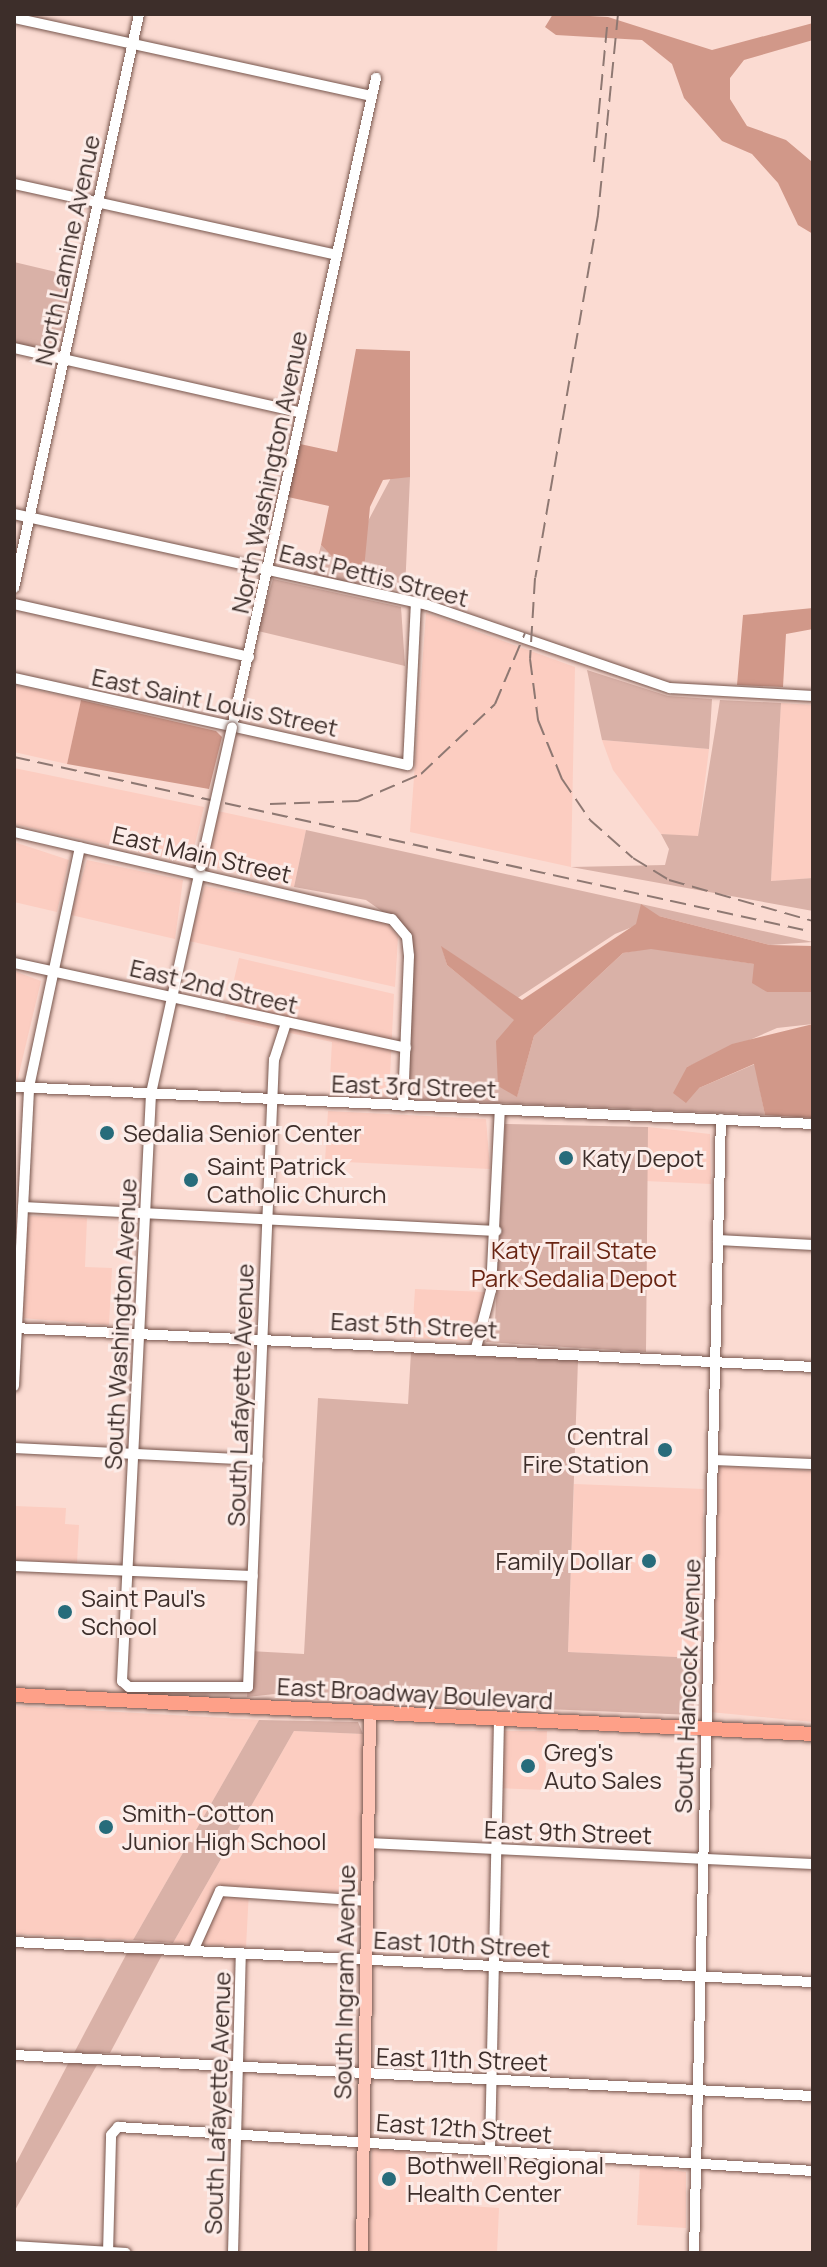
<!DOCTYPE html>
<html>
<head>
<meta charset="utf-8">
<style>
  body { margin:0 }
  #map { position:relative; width:827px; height:2267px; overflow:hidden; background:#fbdbd2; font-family:Manrope,sans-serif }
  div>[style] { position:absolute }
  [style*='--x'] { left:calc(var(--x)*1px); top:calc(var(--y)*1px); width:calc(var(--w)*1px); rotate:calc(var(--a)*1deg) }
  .built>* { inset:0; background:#fccdc1 }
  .green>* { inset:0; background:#d9b1a7 }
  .forest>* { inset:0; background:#d19889 }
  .roads { filter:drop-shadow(0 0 2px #77564d) drop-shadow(0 0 2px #77564d) }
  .minor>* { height:10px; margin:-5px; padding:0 5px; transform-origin:5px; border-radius:5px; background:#fff }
  .major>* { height:12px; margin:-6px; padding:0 6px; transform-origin:6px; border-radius:6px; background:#fec6b8 }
  .highway>* { height:14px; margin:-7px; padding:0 7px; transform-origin:7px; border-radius:7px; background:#fea088 }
  .rail>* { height:2px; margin-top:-1px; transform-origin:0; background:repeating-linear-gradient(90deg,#8e7872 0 16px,transparent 0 24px) }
  .bridges { filter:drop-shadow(0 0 2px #77564d) drop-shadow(0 0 2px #77564d) }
  .minor-bridge>* { height:10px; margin:-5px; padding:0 5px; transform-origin:5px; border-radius:5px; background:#fff }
  .dots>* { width:22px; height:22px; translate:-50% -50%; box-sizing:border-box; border:4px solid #fcece8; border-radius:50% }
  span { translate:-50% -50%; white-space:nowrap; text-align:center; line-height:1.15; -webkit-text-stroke:6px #fcece8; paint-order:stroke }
  .street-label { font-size:24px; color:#3d2e2a }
  .poi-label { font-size:24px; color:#3d2e2a }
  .left { translate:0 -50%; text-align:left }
  .right { translate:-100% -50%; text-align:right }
  .park-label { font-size:24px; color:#692412 }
  .frame { position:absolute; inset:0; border:16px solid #3d2e2a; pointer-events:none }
</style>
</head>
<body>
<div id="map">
  <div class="built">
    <div style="clip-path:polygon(426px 613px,575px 667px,571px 867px,410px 832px)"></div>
    <div style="clip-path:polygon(14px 685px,81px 700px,67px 764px,14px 752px)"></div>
    <div style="clip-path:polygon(781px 703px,813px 705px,813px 878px,771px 881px)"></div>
    <div style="clip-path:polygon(602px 740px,709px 749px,698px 837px,661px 834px,613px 770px)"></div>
    <div style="clip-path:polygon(14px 768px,204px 807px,192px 856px,182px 862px,14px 824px)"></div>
    <div style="clip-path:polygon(213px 810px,306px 830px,294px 887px,206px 865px)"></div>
    <div style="clip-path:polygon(14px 842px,69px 860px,57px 912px,14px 902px)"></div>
    <div style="clip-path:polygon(87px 860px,183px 880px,175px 939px,71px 915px)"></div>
    <div style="clip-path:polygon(205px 886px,387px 923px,398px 937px,395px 987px,189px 941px)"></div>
    <div style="clip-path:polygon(239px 958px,394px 994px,389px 1097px,329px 1095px,332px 1042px,225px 1019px)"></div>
    <div style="clip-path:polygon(14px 971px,41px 981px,17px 1082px,14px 1082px)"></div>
    <div style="clip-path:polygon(328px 1111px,486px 1119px,490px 1169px,325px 1161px)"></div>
    <div style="clip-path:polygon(648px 1127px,710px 1134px,711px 1184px,645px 1181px)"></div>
    <div style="clip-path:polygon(28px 1216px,87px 1218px,85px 1267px,112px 1268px,109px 1325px,21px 1318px)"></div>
    <div style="clip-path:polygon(415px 1289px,485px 1292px,474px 1341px,412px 1338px)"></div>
    <div style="clip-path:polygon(719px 1466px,813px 1471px,813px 1722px,710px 1712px)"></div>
    <div style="clip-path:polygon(574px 1484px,704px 1489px,698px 1658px,568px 1652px)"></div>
    <div style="clip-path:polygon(14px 1506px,66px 1508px,65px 1524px,79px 1525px,77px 1563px,14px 1560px)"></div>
    <div style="clip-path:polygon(14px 1706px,259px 1720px,133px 1940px,14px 1934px)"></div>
    <div style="clip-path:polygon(294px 1731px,363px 1734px,362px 1893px,249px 1891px,246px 1947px,173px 1943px)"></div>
    <div style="clip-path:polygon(503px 1731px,547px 1731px,545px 1790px,498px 1788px)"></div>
    <div style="clip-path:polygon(372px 2149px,411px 2150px,410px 2202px,499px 2208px,497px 2253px,366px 2253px)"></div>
    <div style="clip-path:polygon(640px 2165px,686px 2172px,686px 2228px,637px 2225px)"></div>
  </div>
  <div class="green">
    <div style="clip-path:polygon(14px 262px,73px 276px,57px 351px,14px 344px)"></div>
    <div style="clip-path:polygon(393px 474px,410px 477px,405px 591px,313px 576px,321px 545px,343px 568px)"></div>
    <div style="clip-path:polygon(273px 579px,401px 607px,405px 666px,258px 631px)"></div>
    <div style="clip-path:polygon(587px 670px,668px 696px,712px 699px,709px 749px,602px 740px)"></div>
    <div style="clip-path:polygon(720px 700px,781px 703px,771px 881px,813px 878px,813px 911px,571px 867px,665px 865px,669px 849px,661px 834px,698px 836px)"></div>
    <div style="clip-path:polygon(306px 830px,813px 942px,770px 945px,659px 916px,615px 934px,513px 1001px,442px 947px,447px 965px,515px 1020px,509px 1034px,517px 1096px,534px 1036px,623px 953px,650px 948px,755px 964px,767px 992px,813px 992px,813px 1024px,777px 1028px,687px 1067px,699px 1088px,755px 1064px,765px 1115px,407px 1099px,403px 926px,366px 900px,294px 887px)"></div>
    <div style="clip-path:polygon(505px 1124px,648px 1127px,646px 1352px,486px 1342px,495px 1322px)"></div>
    <div style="clip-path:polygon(411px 1352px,578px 1360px,568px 1652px,698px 1658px,693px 1715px,299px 1699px,303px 1691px,247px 1697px,250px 1651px,304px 1654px,318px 1398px,408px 1404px)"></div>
    <div style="clip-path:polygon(259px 1720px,358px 1722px,363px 1734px,294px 1731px,173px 1943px,133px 1940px)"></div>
    <div style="clip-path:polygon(127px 1953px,162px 1955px,110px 2053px,74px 2053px)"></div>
    <div style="clip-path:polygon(69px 2062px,97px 2065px,14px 2212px,14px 2167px)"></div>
  </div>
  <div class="forest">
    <div style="clip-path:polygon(553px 14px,608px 17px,712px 50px,813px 23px,813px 40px,744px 60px,730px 78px,730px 99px,747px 126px,786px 140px,811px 161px,813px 234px,798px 225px,778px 183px,752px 154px,722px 141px,684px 98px,672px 64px,642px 40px,556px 35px,545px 27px)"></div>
    <div style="clip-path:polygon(356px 349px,410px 351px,410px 477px,383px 480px,370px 507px,364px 569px,343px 568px,321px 545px,329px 506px,288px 497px,300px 444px,337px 452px)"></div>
    <div style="clip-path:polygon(813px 608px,813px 629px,786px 634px,783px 687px,737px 685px,743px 615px)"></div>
    <div style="clip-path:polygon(81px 700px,216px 731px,222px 737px,209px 789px,67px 764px)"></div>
    <div style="clip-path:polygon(641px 904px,659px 916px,770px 945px,813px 946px,813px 992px,767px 992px,752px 983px,754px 964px,651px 949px,623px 953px,534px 1036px,517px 1097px,498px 1086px,496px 1041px,514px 1020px,447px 965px,441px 946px,522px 1000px,636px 924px)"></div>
    <div style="clip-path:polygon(813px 1024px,813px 1118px,765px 1115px,754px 1064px,699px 1088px,686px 1103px,673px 1093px,687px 1067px,732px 1044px)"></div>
  </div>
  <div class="roads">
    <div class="minor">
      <div style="--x:14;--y:18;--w:365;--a:12.3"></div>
      <div style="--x:14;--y:184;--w:330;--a:12.4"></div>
      <div style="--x:14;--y:348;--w:295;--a:12.7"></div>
      <div style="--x:14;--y:514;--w:423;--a:12.4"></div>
      <div style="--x:427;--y:605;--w:257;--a:18.9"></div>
      <div style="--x:670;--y:688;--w:143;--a:3.2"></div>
      <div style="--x:14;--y:588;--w:587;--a:-77.71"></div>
      <div style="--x:14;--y:604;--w:241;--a:12.7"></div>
      <div style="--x:14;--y:678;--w:403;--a:12.5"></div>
      <div style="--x:408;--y:765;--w:163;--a:-87.2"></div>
      <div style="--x:232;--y:727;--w:665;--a:-77.49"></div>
      <div style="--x:14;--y:832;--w:388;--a:13"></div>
      <div style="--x:392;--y:919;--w:23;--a:50"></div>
      <div style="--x:407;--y:937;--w:19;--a:84"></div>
      <div style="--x:409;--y:956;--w:150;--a:92.3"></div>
      <div style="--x:201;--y:866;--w:233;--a:102.4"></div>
      <div style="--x:151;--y:1094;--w:588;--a:92.83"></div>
      <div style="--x:122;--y:1681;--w:9;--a:41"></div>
      <div style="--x:129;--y:1687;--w:119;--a:0"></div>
      <div style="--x:248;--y:1687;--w:628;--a:-87.63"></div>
      <div style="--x:274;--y:1060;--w:40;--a:-72"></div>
      <div style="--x:14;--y:963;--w:401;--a:12.2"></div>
      <div style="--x:14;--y:1087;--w:800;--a:2.65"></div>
      <div style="--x:23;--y:1207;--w:474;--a:2.9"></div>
      <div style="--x:718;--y:1240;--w:95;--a:3"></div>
      <div style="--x:14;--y:1328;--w:800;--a:2.79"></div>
      <div style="--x:476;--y:1348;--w:60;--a:-75.5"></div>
      <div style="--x:491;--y:1290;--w:181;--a:-87.2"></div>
      <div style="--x:14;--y:1386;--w:299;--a:-87.1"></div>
      <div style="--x:29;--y:1087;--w:245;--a:-78"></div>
      <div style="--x:14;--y:1448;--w:244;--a:2.8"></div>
      <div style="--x:713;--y:1460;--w:100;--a:2.3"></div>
      <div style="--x:14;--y:1566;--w:239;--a:2.4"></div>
      <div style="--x:368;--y:1843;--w:445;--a:2.7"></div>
      <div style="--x:14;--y:1942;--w:800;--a:2.87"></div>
      <div style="--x:193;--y:1951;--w:66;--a:-65.8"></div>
      <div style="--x:220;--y:1891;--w:148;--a:3.9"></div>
      <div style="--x:14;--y:2055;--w:800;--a:2.94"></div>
      <div style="--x:490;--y:2150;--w:431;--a:-88.8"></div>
      <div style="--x:14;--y:2246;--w:112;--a:3.6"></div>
      <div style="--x:108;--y:2253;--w:118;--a:-88.5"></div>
      <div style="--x:111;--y:2135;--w:11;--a:-49"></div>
      <div style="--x:118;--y:2127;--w:696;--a:3.62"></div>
      <div style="--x:233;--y:2253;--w:300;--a:-88.5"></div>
      <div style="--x:694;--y:2253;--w:1134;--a:-88.64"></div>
    </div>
    <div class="major">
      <div style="--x:362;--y:2253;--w:540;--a:-89.15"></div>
    </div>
    <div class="highway">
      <div style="--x:14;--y:1695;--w:800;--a:2.79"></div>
    </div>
  </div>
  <div class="rail">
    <div style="--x:618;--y:14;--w:202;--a:95.7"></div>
    <div style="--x:598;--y:215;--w:368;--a:99.8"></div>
    <div style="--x:535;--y:578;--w:81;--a:93.5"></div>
    <div style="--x:530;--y:659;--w:62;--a:82.5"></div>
    <div style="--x:538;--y:720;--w:64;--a:67.9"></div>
    <div style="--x:562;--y:779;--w:50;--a:55.7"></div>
    <div style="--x:590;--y:820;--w:57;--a:41.5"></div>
    <div style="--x:633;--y:858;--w:42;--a:31.4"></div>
    <div style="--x:669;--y:880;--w:150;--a:15.9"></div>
    <div style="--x:594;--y:162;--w:137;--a:-84.5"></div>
    <div style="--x:14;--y:757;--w:818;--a:12.35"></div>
    <div style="--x:270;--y:804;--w:88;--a:-2"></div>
    <div style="--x:358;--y:801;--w:69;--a:-23.2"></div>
    <div style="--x:421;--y:774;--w:102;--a:-43.4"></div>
    <div style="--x:495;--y:704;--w:77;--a:-67.1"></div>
  </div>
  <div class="bridges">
    <div class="minor-bridge">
      <div style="--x:201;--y:866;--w:142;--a:-77.4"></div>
    </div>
  </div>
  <div class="dots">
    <div style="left:107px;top:1133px;background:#276c7b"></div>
    <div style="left:566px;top:1158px;background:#276c7b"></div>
    <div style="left:191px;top:1180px;background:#276c7b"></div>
    <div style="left:665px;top:1450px;background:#276c7b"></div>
    <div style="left:649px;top:1561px;background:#276c7b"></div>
    <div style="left:65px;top:1612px;background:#276c7b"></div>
    <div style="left:528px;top:1766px;background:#276c7b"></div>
    <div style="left:106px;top:1827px;background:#276c7b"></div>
    <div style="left:389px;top:2179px;background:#276c7b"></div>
  </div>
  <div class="street-label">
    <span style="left:67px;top:250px;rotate:-78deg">North Lamine Avenue</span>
    <span style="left:269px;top:472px;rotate:-78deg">North Washington Avenue</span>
    <span style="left:374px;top:575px;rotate:14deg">East Pettis Street</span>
    <span style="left:215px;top:702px;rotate:12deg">East Saint Louis Street</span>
    <span style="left:202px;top:854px;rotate:13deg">East Main Street</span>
    <span style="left:214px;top:986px;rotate:13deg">East 2nd Street</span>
    <span style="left:414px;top:1086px;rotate:2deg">East 3rd Street</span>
    <span style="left:120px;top:1324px;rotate:-87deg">South Washington Avenue</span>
    <span style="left:414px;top:1325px;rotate:3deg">East 5th Street</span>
    <span style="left:240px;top:1395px;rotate:-88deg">South Lafayette Avenue</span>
    <span style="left:687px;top:1686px;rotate:-88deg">South Hancock Avenue</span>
    <span style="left:415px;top:1693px;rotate:3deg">East Broadway Boulevard</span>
    <span style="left:568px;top:1832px;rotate:2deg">East 9th Street</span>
    <span style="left:462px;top:1944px;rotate:3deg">East 10th Street</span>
    <span style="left:344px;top:1982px;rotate:-89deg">South Ingram Avenue</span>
    <span style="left:462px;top:2059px;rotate:2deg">East 11th Street</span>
    <span style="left:217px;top:2103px;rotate:-88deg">South Lafayette Avenue</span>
    <span style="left:464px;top:2128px;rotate:4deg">East 12th Street</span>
  </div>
  <div class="poi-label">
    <span class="left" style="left:123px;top:1133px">Sedalia Senior Center</span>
    <span class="left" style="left:582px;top:1158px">Katy Depot</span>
    <span class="left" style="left:207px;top:1180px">Saint Patrick<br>Catholic Church</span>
    <span class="right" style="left:649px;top:1450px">Central<br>Fire Station</span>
    <span class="right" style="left:633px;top:1561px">Family Dollar</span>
    <span class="left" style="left:81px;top:1612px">Saint Paul's<br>School</span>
    <span class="left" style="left:544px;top:1766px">Greg's<br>Auto Sales</span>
    <span class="left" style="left:122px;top:1827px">Smith-Cotton<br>Junior High School</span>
    <span class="left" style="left:407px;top:2179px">Bothwell Regional<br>Health Center</span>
  </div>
  <div class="park-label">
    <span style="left:574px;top:1264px">Katy Trail State<br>Park Sedalia Depot</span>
  </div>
  <div class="frame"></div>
</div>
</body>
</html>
